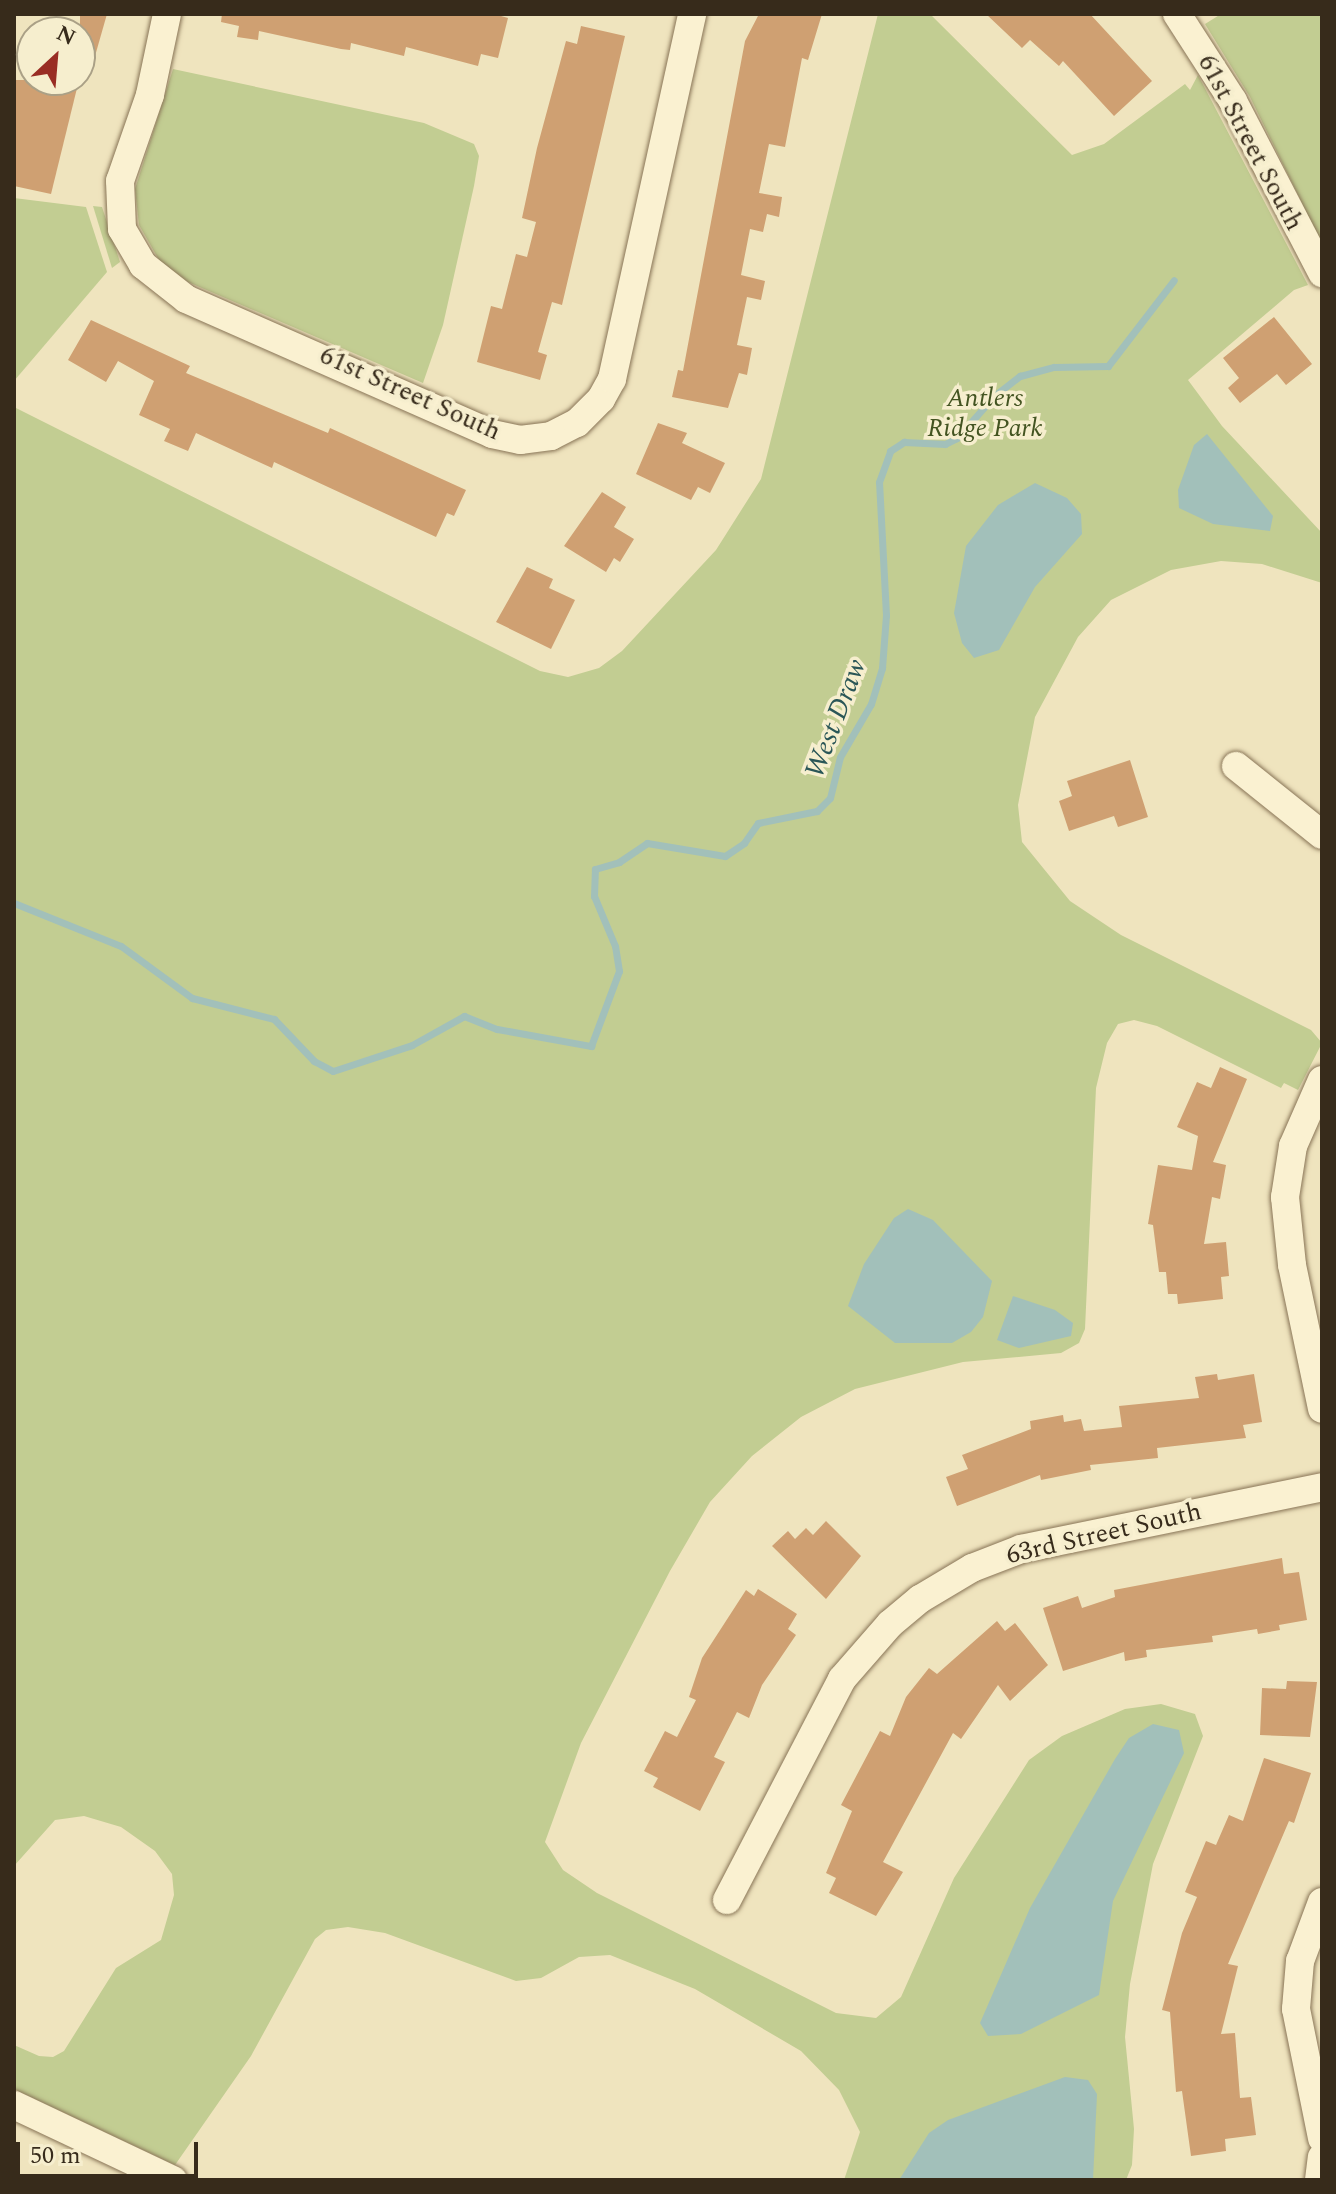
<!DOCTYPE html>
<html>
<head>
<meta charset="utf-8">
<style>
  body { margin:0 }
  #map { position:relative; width:1336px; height:2194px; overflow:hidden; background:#efe4be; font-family:Spectral,serif }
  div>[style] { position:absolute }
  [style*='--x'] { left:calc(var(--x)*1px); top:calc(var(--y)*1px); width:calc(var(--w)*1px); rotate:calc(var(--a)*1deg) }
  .green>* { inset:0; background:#c2cd92 }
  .water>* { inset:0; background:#a2c0ba }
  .stream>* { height:7px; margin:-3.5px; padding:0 3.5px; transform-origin:3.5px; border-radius:3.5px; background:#a2c0ba }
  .building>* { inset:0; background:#cfa072 }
  .roads { filter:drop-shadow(0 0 2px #887456) drop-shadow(0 0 2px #887456) }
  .minor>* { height:28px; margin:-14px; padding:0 14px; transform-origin:14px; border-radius:14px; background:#faf1d1 }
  span { translate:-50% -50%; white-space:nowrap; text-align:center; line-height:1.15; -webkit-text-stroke:7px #f6eece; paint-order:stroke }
  .street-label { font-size:26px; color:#372b1b }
  .park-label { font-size:26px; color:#435421; font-style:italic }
  .water-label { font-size:28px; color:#2a5657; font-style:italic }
  .frame { position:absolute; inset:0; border:16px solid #372b1b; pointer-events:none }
  .north { position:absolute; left:16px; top:16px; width:80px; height:80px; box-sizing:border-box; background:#f6eece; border:2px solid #aaa086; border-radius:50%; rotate:26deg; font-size:22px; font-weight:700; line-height:32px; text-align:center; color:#372b1b }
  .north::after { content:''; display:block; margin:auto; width:28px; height:36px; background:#992d24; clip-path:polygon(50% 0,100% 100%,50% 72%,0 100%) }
  .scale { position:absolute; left:16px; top:2142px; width:182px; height:36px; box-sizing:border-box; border:4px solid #372b1b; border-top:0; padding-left:10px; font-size:24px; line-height:28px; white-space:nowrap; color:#372b1b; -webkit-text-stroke:6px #f6eece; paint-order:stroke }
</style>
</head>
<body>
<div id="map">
  <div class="green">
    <div style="clip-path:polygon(878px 14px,930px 14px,1072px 155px,1104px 144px,1185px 84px,1190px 90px,1198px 75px,1308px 285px,1294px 290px,1188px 380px,1222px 426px,1322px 533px,1322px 583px,1262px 564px,1221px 561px,1171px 570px,1111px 600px,1078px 637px,1035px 717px,1018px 805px,1022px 842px,1070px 901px,1121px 935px,1311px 1030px,1322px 1043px,1298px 1090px,1284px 1083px,1281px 1088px,1157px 1026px,1134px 1020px,1118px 1024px,1107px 1043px,1096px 1088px,1085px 1329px,1079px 1343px,1061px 1353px,963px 1362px,855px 1389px,801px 1417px,752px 1456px,710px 1502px,670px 1571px,581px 1743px,545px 1842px,563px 1870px,597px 1893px,836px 2013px,876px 2018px,901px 1997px,954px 1878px,1029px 1760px,1062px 1736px,1125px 1709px,1161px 1704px,1195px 1714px,1203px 1736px,1153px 1864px,1130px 1984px,1125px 2037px,1134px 2129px,1132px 2165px,1126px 2180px,844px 2180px,860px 2132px,839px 2090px,801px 2051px,695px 1989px,610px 1955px,579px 1957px,541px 1978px,516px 1981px,385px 1933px,348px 1927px,326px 1930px,315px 1939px,251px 2056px,175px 2165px,14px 2089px,14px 2045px,39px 2056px,53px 2057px,64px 2051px,116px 1968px,161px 1940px,174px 1895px,172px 1874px,155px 1851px,121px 1827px,84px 1816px,55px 1820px,14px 1866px,14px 407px,540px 671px,568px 677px,599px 668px,622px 651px,716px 550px,761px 479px)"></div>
    <div style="clip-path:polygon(1221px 14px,1322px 14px,1322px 244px,1250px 97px,1205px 24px)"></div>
    <div style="clip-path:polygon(173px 69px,424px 123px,474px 144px,479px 156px,474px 186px,443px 325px,423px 383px,188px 282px,159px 260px,139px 225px,135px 189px)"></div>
    <div style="clip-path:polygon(14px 198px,86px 207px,107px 272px,14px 381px)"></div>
    <div style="clip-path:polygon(93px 206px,102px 207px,120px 262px,112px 268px)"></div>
  </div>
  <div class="water">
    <div style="clip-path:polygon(1207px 434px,1273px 516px,1270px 531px,1213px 524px,1179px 508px,1178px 490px,1194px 445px)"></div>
    <div style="clip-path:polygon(1035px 483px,1067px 498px,1081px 514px,1082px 534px,1035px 587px,999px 650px,974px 658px,962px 643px,954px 613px,966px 546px,998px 505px)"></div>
    <div style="clip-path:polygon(908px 1209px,933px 1220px,992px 1281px,983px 1317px,971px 1332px,952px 1343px,895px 1343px,848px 1306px,864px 1264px,894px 1218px)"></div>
    <div style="clip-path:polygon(1013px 1296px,1055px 1310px,1073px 1323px,1071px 1336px,1019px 1348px,997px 1340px)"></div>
    <div style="clip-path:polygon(1153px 1724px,1179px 1730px,1184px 1753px,1113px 1901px,1099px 1995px,1021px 2034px,988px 2036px,980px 2023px,1030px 1908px,1115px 1759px,1129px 1738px)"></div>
    <div style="clip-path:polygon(1065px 2077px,1088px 2080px,1097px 2094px,1093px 2180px,899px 2180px,929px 2133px,948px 2120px)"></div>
  </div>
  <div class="stream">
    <div style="--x:14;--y:903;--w:115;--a:21.9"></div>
    <div style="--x:121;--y:946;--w:88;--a:36.2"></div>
    <div style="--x:192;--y:998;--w:85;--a:14.4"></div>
    <div style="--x:274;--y:1019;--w:58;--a:46.4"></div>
    <div style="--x:314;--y:1061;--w:21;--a:28"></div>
    <div style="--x:333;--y:1071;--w:83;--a:-18.2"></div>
    <div style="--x:412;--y:1045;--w:60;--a:-29.1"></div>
    <div style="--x:464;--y:1016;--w:35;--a:22"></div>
    <div style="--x:497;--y:1029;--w:96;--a:10.3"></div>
    <div style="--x:591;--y:1046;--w:80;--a:-69.5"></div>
    <div style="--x:619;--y:971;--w:25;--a:-99"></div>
    <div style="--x:615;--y:946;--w:54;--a:-112.8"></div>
    <div style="--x:594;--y:896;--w:27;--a:-88"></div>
    <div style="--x:595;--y:869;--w:25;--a:-16"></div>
    <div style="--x:619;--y:862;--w:34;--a:-34"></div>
    <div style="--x:647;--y:843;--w:79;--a:9.5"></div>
    <div style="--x:725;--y:856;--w:23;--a:-34"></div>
    <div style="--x:744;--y:843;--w:24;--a:-55"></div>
    <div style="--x:758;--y:823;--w:60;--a:-11.5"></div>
    <div style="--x:817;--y:811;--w:18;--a:-45"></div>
    <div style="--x:830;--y:798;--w:42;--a:-76.3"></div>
    <div style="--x:840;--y:757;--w:61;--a:-59.7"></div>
    <div style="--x:871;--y:704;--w:38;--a:-73"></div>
    <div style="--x:882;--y:668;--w:53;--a:-85.7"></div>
    <div style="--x:886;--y:615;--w:133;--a:-93"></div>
    <div style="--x:879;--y:482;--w:33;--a:-70"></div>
    <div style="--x:890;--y:451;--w:17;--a:-33"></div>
    <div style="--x:904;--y:442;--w:41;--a:2.8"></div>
    <div style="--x:945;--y:444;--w:13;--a:-27"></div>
    <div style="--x:957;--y:438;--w:56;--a:-48.6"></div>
    <div style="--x:994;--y:396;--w:33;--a:-38"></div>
    <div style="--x:1020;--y:376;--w:35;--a:-15"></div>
    <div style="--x:1054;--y:367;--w:54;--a:-1.1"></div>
    <div style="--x:1108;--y:366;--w:108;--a:-52.5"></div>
  </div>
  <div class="building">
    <div style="clip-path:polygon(80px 14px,107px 14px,89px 77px,80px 76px)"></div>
    <div style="clip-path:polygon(222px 14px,494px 14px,508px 18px,498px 58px,481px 54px,478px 66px,406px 47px,404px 56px,351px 43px,350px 50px,341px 49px,259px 31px,258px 40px,237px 37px,239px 26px,221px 22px)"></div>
    <div style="clip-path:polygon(759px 14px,822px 14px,808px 60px,802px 58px,785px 147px,769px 144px,759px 193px,782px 197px,779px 217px,767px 214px,763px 232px,750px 229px,741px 275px,765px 281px,761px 300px,747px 297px,737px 345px,752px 348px,747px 375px,739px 373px,728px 408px,672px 397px,678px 370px,683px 371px,745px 41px)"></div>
    <div style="clip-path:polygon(986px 14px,1090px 14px,1152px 81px,1114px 116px,1063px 61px,1059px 66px,1030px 40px,1022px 48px)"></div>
    <div style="clip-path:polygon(581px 26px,625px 36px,562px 305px,552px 302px,538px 352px,547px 355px,540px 380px,477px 362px,491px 306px,502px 309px,516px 254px,527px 257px,536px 222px,522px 218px,537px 148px,566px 41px,577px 44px)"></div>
    <div style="clip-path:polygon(14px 80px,79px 80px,51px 194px,14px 186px)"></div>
    <div style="clip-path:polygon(1274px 317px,1312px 364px,1286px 385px,1277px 374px,1240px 403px,1228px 388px,1239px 378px,1223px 358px)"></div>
    <div style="clip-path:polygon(91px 320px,190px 366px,186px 373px,328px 433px,330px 428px,466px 490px,454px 516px,447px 513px,436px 537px,274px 462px,272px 468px,196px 433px,188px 451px,164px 441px,170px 429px,139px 415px,154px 381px,118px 361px,106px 382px,68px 360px)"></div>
    <div style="clip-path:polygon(658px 423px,687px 433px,682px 443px,725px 463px,710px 493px,698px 487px,691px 500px,636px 474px)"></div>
    <div style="clip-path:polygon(602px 492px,626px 507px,614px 527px,634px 539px,620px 562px,614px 558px,606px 572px,564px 546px)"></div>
    <div style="clip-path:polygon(527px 567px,553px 579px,549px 588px,575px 600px,551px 649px,496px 622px)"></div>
    <div style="clip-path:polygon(1130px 760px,1148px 817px,1118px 827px,1114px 816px,1069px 831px,1059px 801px,1072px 796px,1067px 781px)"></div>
    <div style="clip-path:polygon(1220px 1067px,1247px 1079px,1213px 1162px,1226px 1165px,1220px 1199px,1212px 1197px,1204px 1244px,1226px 1242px,1229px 1276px,1221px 1277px,1223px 1299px,1178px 1304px,1177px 1294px,1168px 1294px,1166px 1272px,1159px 1272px,1153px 1225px,1148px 1224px,1158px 1165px,1192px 1170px,1198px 1136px,1177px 1127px,1197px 1082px,1211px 1088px)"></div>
    <div style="clip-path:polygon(1217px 1374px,1218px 1380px,1254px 1374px,1262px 1422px,1243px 1425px,1246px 1438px,1157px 1448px,1158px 1458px,1090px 1465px,1091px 1470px,1041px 1480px,1040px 1475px,957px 1506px,946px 1477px,968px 1469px,962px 1455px,1031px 1429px,1030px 1421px,1063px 1415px,1064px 1422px,1081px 1419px,1084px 1431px,1122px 1427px,1119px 1406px,1199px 1398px,1195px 1377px)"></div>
    <div style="clip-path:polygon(826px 1521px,861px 1556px,826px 1599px,772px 1546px,788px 1531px,795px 1539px,806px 1528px,813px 1535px)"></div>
    <div style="clip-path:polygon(1282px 1558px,1284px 1574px,1299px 1572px,1307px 1620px,1279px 1625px,1280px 1630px,1258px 1634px,1257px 1629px,1212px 1636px,1213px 1642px,1146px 1650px,1147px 1657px,1125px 1661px,1124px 1652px,1063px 1671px,1043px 1608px,1078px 1596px,1082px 1608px,1115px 1597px,1114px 1590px)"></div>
    <div style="clip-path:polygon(758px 1589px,797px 1614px,788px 1629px,796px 1635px,762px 1685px,749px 1718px,737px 1712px,714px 1757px,725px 1762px,700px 1811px,653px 1787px,658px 1778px,644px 1771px,665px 1731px,677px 1737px,696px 1700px,689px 1697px,702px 1658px,746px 1590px,754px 1596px)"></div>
    <div style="clip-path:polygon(997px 1621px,1005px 1631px,1015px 1623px,1048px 1665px,1010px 1701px,998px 1685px,961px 1739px,953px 1733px,883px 1862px,903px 1872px,876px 1916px,829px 1893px,836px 1878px,826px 1873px,852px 1811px,841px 1805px,880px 1731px,890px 1736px,906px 1697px,929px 1668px,937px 1674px)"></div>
    <div style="clip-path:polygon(1287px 1681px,1317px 1682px,1310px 1737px,1260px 1735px,1262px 1688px,1286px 1689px)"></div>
    <div style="clip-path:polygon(1264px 1758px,1311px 1773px,1294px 1823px,1289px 1821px,1228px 1964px,1238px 1966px,1221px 2034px,1235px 2033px,1240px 2098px,1251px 2097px,1256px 2135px,1225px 2139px,1226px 2151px,1191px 2156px,1182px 2091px,1176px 2092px,1170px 2012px,1162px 2010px,1182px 1933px,1197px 1897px,1185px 1892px,1206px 1841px,1216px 1845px,1229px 1815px,1243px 1821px)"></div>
  </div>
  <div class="roads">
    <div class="minor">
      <div style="--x:167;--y:14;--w:83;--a:101.9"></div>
      <div style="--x:150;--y:95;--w:91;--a:109.2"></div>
      <div style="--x:120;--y:181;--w:48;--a:87.6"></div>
      <div style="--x:122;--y:229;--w:42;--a:59.7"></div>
      <div style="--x:143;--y:265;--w:55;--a:38.3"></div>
      <div style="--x:186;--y:299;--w:334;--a:23.8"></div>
      <div style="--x:492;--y:434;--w:29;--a:12"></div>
      <div style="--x:520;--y:440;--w:31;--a:-7"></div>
      <div style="--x:551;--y:436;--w:29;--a:-27"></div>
      <div style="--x:577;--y:423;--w:34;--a:-45"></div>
      <div style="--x:601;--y:399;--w:23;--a:-61"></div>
      <div style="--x:612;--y:379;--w:374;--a:-77.6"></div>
      <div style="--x:1177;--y:14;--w:103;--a:57.2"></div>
      <div style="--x:1233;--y:101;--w:194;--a:62.6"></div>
      <div style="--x:1236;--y:766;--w:110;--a:38.7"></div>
      <div style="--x:1322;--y:1080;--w:72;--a:113.7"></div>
      <div style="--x:1293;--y:1146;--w:52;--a:98.9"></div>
      <div style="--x:1285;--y:1197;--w:68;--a:84.1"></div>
      <div style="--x:1292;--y:1265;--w:147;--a:78.2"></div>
      <div style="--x:727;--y:1900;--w:249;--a:-62.5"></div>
      <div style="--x:842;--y:1679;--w:73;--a:-48.9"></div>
      <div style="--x:890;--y:1624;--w:39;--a:-40"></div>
      <div style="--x:920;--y:1599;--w:61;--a:-30.8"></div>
      <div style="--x:972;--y:1568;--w:53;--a:-21.2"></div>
      <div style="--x:1021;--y:1549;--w:307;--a:-11.6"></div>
      <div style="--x:1322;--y:1902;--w:63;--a:110.4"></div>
      <div style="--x:1300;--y:1961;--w:48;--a:94.8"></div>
      <div style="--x:1296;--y:2009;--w:132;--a:78.6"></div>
      <div style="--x:14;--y:2105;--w:176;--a:25.3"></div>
      <div style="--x:1319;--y:2180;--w:23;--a:-83"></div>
    </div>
  </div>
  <div class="street-label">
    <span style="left:1250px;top:143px;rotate:62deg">61st Street South</span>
    <span style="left:410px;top:394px;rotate:24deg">61st Street South</span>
    <span style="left:1104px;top:1534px;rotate:-13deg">63rd Street South</span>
  </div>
  <div class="park-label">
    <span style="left:985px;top:414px">Antlers<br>Ridge Park</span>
  </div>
  <div class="water-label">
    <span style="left:836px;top:719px;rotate:-69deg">West Draw</span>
  </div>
  <div class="frame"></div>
  <div class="north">N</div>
  <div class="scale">50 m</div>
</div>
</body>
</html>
